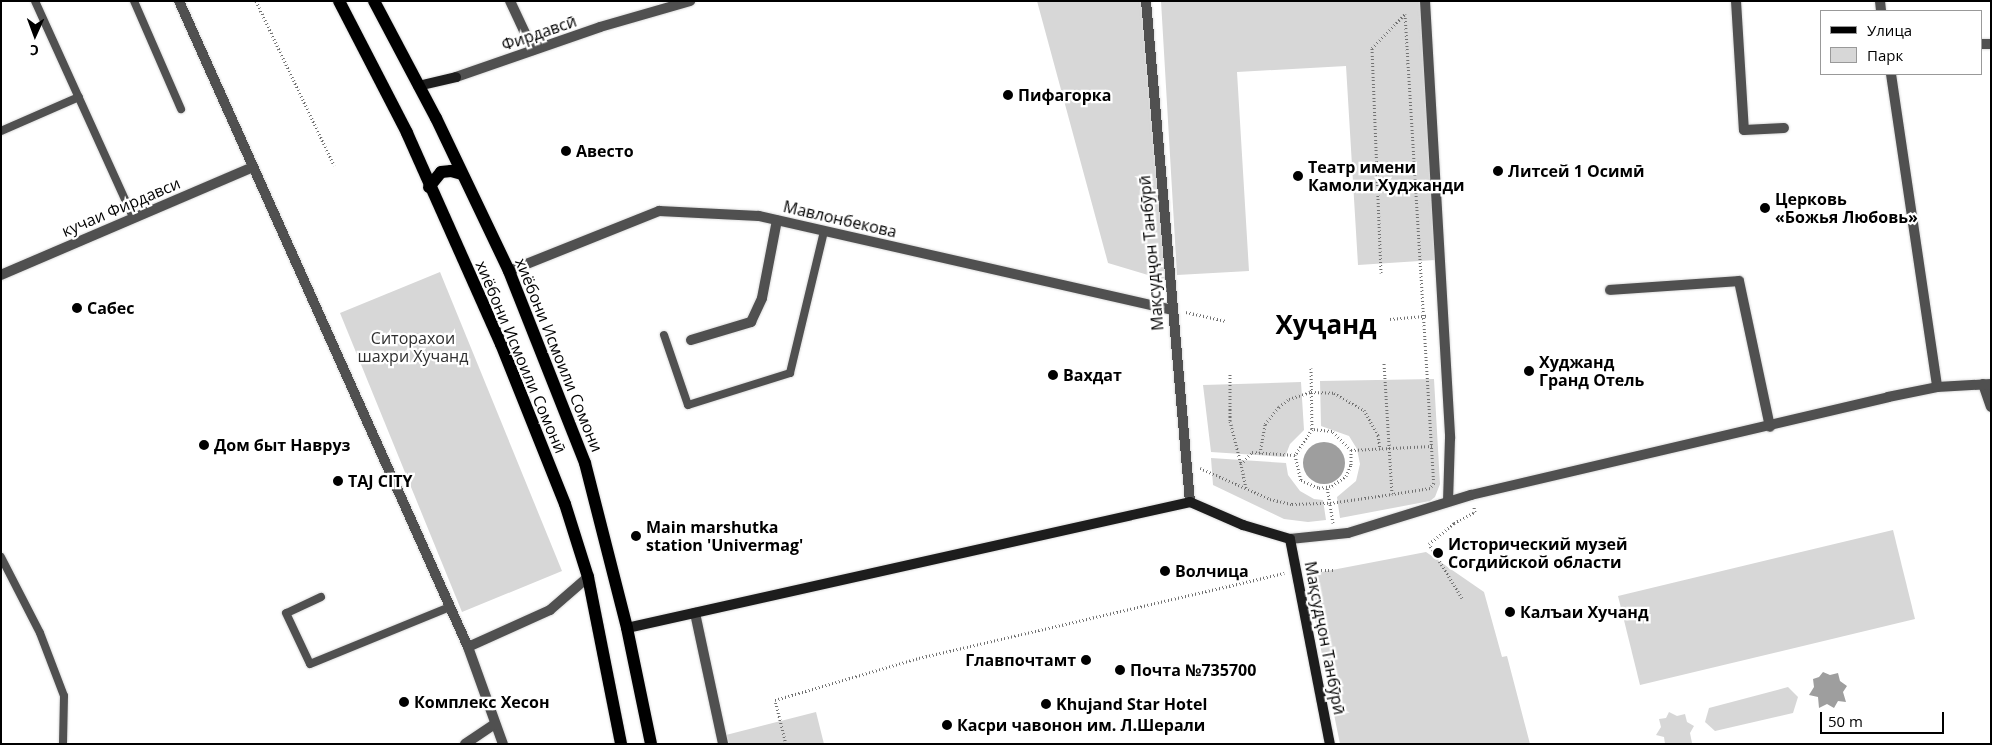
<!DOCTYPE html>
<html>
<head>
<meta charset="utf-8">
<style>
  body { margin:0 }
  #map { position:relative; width:1992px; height:745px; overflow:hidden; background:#fff; font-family:"Open Sans",sans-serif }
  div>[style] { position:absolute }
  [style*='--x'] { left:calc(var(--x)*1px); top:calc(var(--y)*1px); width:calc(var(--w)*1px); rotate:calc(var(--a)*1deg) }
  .green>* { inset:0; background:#d7d7d7 }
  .water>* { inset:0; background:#9e9e9e }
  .round { border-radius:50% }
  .path>* { height:3px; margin-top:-1.5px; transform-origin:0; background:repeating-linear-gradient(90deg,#727272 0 1px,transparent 0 3.5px) }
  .roads { filter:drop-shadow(0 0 1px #dbdbdb) drop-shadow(0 0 1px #dbdbdb) }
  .service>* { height:8px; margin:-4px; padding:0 4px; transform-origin:4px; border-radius:4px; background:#505050 }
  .pedestrian>* { height:10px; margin:-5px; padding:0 5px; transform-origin:5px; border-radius:5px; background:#505050 }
  .minor>* { height:10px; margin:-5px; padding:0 5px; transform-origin:5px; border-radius:5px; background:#505050 }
  .tertiary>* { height:10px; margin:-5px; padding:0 5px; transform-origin:5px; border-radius:5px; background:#505050 }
  .secondary>* { height:10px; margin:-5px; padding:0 5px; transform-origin:5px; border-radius:5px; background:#1d1d1d }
  .primary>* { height:12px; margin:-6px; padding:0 6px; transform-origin:6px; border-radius:6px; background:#000 }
  .dots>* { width:14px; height:14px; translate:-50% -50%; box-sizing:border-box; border:2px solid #fff; border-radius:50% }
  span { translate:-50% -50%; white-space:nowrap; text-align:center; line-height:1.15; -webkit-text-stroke:4.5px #fff; paint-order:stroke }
  .street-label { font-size:16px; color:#000 }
  .poi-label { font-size:16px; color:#000; font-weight:700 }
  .left { translate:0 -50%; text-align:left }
  .right { translate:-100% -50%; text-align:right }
  .park-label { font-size:16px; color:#2e2e2e }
  .town-label { font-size:26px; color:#000; font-weight:700 }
  .frame { position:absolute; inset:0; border:2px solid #000; pointer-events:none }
  .legend { position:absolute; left:1820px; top:10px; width:162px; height:65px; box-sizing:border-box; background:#fff; border:1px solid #999; margin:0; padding:6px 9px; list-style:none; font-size:15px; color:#000 }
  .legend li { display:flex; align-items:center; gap:10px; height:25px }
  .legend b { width:25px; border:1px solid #999 }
  .north { position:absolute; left:10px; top:10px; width:50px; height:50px; -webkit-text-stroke:4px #fff; paint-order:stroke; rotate:182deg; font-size:14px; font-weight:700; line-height:20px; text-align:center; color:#000 }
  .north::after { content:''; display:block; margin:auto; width:18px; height:22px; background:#000; clip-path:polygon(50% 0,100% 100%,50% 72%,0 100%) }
  .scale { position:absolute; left:1820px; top:712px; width:124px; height:22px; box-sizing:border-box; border:2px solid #000; border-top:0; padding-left:6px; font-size:15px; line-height:18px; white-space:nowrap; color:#000; -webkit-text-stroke:4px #fff; paint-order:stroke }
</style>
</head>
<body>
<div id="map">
  <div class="green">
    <div style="clip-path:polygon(1037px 1px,1149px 1px,1168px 281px,1108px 263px)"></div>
    <div style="clip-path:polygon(1161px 1px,1420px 1px,1435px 260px,1358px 265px,1346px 66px,1237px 72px,1249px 271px,1177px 275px)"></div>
    <div style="clip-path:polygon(440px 272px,562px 571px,462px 612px,340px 313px)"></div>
    <div style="clip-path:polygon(1434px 379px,1440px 484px,1435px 497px,1430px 501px,1340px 518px,1337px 497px,1356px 481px,1360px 464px,1357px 449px,1349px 436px,1321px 426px,1320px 381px)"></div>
    <div style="clip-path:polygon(1301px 382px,1304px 430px,1290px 444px,1285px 457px,1211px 452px,1203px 385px)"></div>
    <div style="clip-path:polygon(1211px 458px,1286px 463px,1288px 475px,1300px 491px,1314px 499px,1323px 500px,1326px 520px,1308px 522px,1284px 519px,1213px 485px)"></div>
    <div style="clip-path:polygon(1893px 530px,1915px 619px,1640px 685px,1618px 596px)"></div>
    <div style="clip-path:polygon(1426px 552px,1484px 592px,1502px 657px,1507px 656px,1530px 744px,1340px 744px,1306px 575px)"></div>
    <div style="clip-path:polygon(1788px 687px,1798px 697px,1793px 713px,1715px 731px,1705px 722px,1709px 708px)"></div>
    <div style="clip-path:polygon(816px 712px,824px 744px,729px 744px,726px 735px)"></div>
    <div style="clip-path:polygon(1669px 712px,1677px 716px,1685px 714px,1687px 722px,1694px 726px,1690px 733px,1692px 743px,1665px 744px,1664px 737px,1656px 735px,1661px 727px,1659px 719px,1666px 718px)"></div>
  </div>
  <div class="water">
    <div class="round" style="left:1303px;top:442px;width:42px;height:42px"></div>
    <div style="clip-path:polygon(1823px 672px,1830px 675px,1838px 673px,1840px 681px,1847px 686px,1843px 692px,1846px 702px,1838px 701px,1834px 708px,1827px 704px,1819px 708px,1818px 697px,1809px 695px,1814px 687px,1813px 679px,1819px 677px)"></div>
  </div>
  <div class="path">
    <div style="--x:256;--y:1;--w:182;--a:64.6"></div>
    <div style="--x:1381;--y:273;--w:225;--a:-92.3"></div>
    <div style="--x:1372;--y:48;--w:47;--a:-45.9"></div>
    <div style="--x:1405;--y:14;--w:470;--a:86.5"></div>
    <div style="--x:1434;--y:483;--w:6;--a:129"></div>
    <div style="--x:1430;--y:488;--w:38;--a:171"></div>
    <div style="--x:1186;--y:312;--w:41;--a:12.7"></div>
    <div style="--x:1390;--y:319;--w:37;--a:-5"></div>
    <div style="--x:1311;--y:368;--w:61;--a:89.1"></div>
    <div style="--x:1230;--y:374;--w:47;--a:90"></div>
    <div style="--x:1230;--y:421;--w:44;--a:75.7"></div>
    <div style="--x:1351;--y:450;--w:27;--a:-135"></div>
    <div style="--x:1332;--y:431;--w:20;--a:-174"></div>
    <div style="--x:1312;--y:429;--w:31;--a:123"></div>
    <div style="--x:1295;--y:455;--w:26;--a:77"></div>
    <div style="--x:1301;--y:480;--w:20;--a:24"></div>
    <div style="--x:1319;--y:488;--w:13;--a:-9"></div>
    <div style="--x:1332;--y:486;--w:17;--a:-36"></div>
    <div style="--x:1346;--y:476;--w:12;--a:-66"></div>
    <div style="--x:1351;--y:465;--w:15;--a:-90"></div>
    <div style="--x:1351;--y:450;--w:81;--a:-2.8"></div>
    <div style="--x:1260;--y:453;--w:29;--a:-80"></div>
    <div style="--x:1265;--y:424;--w:22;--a:-51"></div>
    <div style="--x:1279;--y:407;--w:13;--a:-39"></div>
    <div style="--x:1289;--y:399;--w:23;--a:-18"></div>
    <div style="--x:1311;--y:392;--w:23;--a:2"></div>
    <div style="--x:1334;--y:393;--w:34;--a:30"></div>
    <div style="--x:1364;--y:410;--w:29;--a:61"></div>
    <div style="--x:1378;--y:435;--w:14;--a:82"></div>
    <div style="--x:1200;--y:468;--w:77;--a:23.9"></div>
    <div style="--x:1270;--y:499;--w:23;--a:13"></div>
    <div style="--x:1292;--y:504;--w:38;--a:-2"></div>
    <div style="--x:1330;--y:503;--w:16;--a:-101"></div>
    <div style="--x:1246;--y:488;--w:25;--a:-102"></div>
    <div style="--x:1241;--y:464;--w:16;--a:-47"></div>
    <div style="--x:1252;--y:452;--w:43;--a:4"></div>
    <div style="--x:1333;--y:523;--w:20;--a:-99"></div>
    <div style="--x:1330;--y:503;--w:63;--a:-8.3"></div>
    <div style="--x:1392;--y:494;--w:131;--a:-93.5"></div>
    <div style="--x:1307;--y:570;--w:26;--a:0"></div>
    <div style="--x:1462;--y:598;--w:63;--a:-121.4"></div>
    <div style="--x:1429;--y:544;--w:33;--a:-40"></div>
    <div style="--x:1454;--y:523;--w:24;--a:-28"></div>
    <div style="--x:1475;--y:512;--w:5;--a:-101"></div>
    <div style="--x:786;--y:744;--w:45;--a:-104"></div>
    <div style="--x:775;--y:700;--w:150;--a:-16.3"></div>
    <div style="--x:919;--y:658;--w:375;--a:-13.1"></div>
  </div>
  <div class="roads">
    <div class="service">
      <div style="--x:35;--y:1;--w:237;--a:65.6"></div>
      <div style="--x:134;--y:1;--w:118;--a:66.5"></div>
      <div style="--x:1;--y:131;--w:85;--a:-23.6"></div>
      <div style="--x:664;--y:335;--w:74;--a:71.1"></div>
      <div style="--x:688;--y:405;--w:107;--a:-17.4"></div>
      <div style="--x:790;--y:373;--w:146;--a:-76.5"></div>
      <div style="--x:1;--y:557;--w:85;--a:62.8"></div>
      <div style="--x:40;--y:633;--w:67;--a:69.1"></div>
      <div style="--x:64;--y:696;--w:48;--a:91.2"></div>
      <div style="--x:321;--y:597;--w:38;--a:155"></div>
      <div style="--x:286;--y:613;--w:56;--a:64.8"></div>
      <div style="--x:310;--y:664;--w:151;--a:-22.2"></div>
    </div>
    <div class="pedestrian">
      <div style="--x:691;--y:340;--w:63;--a:-16.7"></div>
      <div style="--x:751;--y:322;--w:26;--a:-65"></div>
      <div style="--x:762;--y:298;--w:79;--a:-79.1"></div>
    </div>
    <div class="minor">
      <div style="--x:510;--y:1;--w:54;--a:64.9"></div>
      <div style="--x:1736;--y:1;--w:129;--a:86.5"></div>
      <div style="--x:1744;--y:130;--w:40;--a:-2.9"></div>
      <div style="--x:1981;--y:44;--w:10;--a:0"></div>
      <div style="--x:1610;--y:290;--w:129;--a:-4"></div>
      <div style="--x:1739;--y:281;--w:149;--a:78"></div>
      <div style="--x:1983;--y:384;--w:24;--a:71"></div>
      <div style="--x:695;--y:613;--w:134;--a:77.9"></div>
      <div style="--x:468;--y:647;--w:103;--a:70.2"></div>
      <div style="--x:465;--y:744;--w:36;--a:-34"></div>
    </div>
    <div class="tertiary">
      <div style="--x:179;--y:1;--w:708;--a:65.9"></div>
      <div style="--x:468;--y:647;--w:90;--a:-24.3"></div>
      <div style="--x:550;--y:610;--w:50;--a:-41"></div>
      <div style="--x:1146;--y:1;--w:503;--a:84.98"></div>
      <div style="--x:1425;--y:1;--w:438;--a:86.7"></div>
      <div style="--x:1450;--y:438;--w:63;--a:91.8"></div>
      <div style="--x:1880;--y:1;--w:10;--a:84"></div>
      <div style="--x:1891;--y:74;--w:316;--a:81.6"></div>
      <div style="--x:456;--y:77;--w:152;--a:-19.1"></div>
      <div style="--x:600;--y:27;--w:94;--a:-16.1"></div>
      <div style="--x:509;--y:271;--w:162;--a:-21.8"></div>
      <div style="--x:659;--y:211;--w:100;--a:2.9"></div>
      <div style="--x:759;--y:216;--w:421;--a:12.8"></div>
      <div style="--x:1;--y:275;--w:274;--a:-23.2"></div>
      <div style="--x:1290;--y:539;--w:58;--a:-5.9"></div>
      <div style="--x:1348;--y:533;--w:129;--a:-17.2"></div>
      <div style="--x:1471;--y:495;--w:428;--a:-13.2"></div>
      <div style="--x:1888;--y:397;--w:50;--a:-11.5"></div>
      <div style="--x:1937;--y:387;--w:54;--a:-3.2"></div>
    </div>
    <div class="secondary">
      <div style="--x:418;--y:86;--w:39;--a:-13"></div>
      <div style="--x:627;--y:628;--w:577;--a:-12.61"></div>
      <div style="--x:1190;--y:502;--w:58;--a:23.5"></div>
      <div style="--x:1243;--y:525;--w:49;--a:16.6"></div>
      <div style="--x:1290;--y:539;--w:209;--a:79"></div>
    </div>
    <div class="primary">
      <div style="--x:339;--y:1;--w:148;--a:62.7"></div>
      <div style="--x:407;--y:133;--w:231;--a:66"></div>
      <div style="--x:501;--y:344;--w:172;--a:68.2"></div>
      <div style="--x:565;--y:504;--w:77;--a:72.5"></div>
      <div style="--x:588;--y:577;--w:170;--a:78.8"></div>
      <div style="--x:374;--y:1;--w:132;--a:62.1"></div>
      <div style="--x:436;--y:118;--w:170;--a:64.5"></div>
      <div style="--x:509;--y:271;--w:206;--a:68.4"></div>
      <div style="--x:585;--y:463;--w:170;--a:75.7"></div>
      <div style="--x:627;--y:628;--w:118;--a:78.3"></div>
      <div style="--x:429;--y:187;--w:19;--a:-51"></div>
      <div style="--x:441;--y:172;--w:10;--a:-6"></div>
      <div style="--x:451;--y:171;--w:11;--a:15"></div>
    </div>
  </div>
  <div class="dots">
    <div style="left:1008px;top:95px;background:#000"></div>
    <div style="left:566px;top:151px;background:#000"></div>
    <div style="left:1498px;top:171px;background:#000"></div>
    <div style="left:1298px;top:176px;background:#000"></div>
    <div style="left:1765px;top:208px;background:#000"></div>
    <div style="left:77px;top:308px;background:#000"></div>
    <div style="left:1529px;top:371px;background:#000"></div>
    <div style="left:1053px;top:375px;background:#000"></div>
    <div style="left:204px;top:445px;background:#000"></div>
    <div style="left:338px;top:481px;background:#000"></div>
    <div style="left:636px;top:536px;background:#000"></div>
    <div style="left:1438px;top:553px;background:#000"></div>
    <div style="left:1165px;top:571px;background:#000"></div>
    <div style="left:1510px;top:612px;background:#000"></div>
    <div style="left:1086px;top:660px;background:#000"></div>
    <div style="left:1120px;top:670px;background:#000"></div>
    <div style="left:404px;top:702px;background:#000"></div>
    <div style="left:1046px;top:704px;background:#000"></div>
    <div style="left:947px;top:725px;background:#000"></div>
  </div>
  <div class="street-label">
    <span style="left:539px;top:33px;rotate:-19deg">Фирдавсӣ</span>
    <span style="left:121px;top:207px;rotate:-23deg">кучаи Фирдавси</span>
    <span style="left:840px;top:219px;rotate:13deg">Мавлонбекова</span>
    <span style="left:1151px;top:253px;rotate:-95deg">Мақсудҷон Танбӯрӣ</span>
    <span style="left:559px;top:355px;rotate:68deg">хиёбони Исмоили Сомони</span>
    <span style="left:521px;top:357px;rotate:67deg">хиёбони Исмоили Сомонӣ</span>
    <span style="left:1325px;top:638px;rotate:79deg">Мақсудҷон Танбӯрӣ</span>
  </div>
  <div class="poi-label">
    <span class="left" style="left:1018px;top:95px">Пифагорка</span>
    <span class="left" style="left:576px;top:151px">Авесто</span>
    <span class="left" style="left:1308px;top:176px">Театр имени<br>Камоли Худжанди</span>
    <span class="left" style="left:1508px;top:171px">Литсей 1 Осимӣ</span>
    <span class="left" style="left:1775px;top:208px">Церковь<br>«Божья Любовь»</span>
    <span class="left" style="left:87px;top:308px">Сабес</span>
    <span class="left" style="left:1539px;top:371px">Худжанд<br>Гранд Отель</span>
    <span class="left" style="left:1063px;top:375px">Вахдат</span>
    <span class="left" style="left:214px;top:445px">Дом быт Навруз</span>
    <span class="left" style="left:348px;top:481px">TAJ CITY</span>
    <span class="left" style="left:646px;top:536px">Main marshutka<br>station 'Univermag'</span>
    <span class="left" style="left:1448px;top:553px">Исторический музей<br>Согдийской области</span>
    <span class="left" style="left:1175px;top:571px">Волчица</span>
    <span class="left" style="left:1520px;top:612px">Калъаи Хучанд</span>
    <span class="right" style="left:1076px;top:660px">Главпочтамт</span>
    <span class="left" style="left:1130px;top:670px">Почта №735700</span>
    <span class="left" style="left:414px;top:702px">Комплекс Хесон</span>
    <span class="left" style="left:1056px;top:704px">Khujand Star Hotel</span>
    <span class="left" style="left:957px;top:725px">Касри чавонон им. Л.Шерали</span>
  </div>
  <div class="park-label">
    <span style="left:413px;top:347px">Ситорахои<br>шахри Хучанд</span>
  </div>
  <div class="town-label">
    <span style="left:1326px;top:325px">Хуҷанд</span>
  </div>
  <div class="frame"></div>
  <ul class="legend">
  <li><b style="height:6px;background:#000"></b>Улица</li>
  <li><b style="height:14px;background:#d7d7d7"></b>Парк</li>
  </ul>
  <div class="north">С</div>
  <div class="scale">50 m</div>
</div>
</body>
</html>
